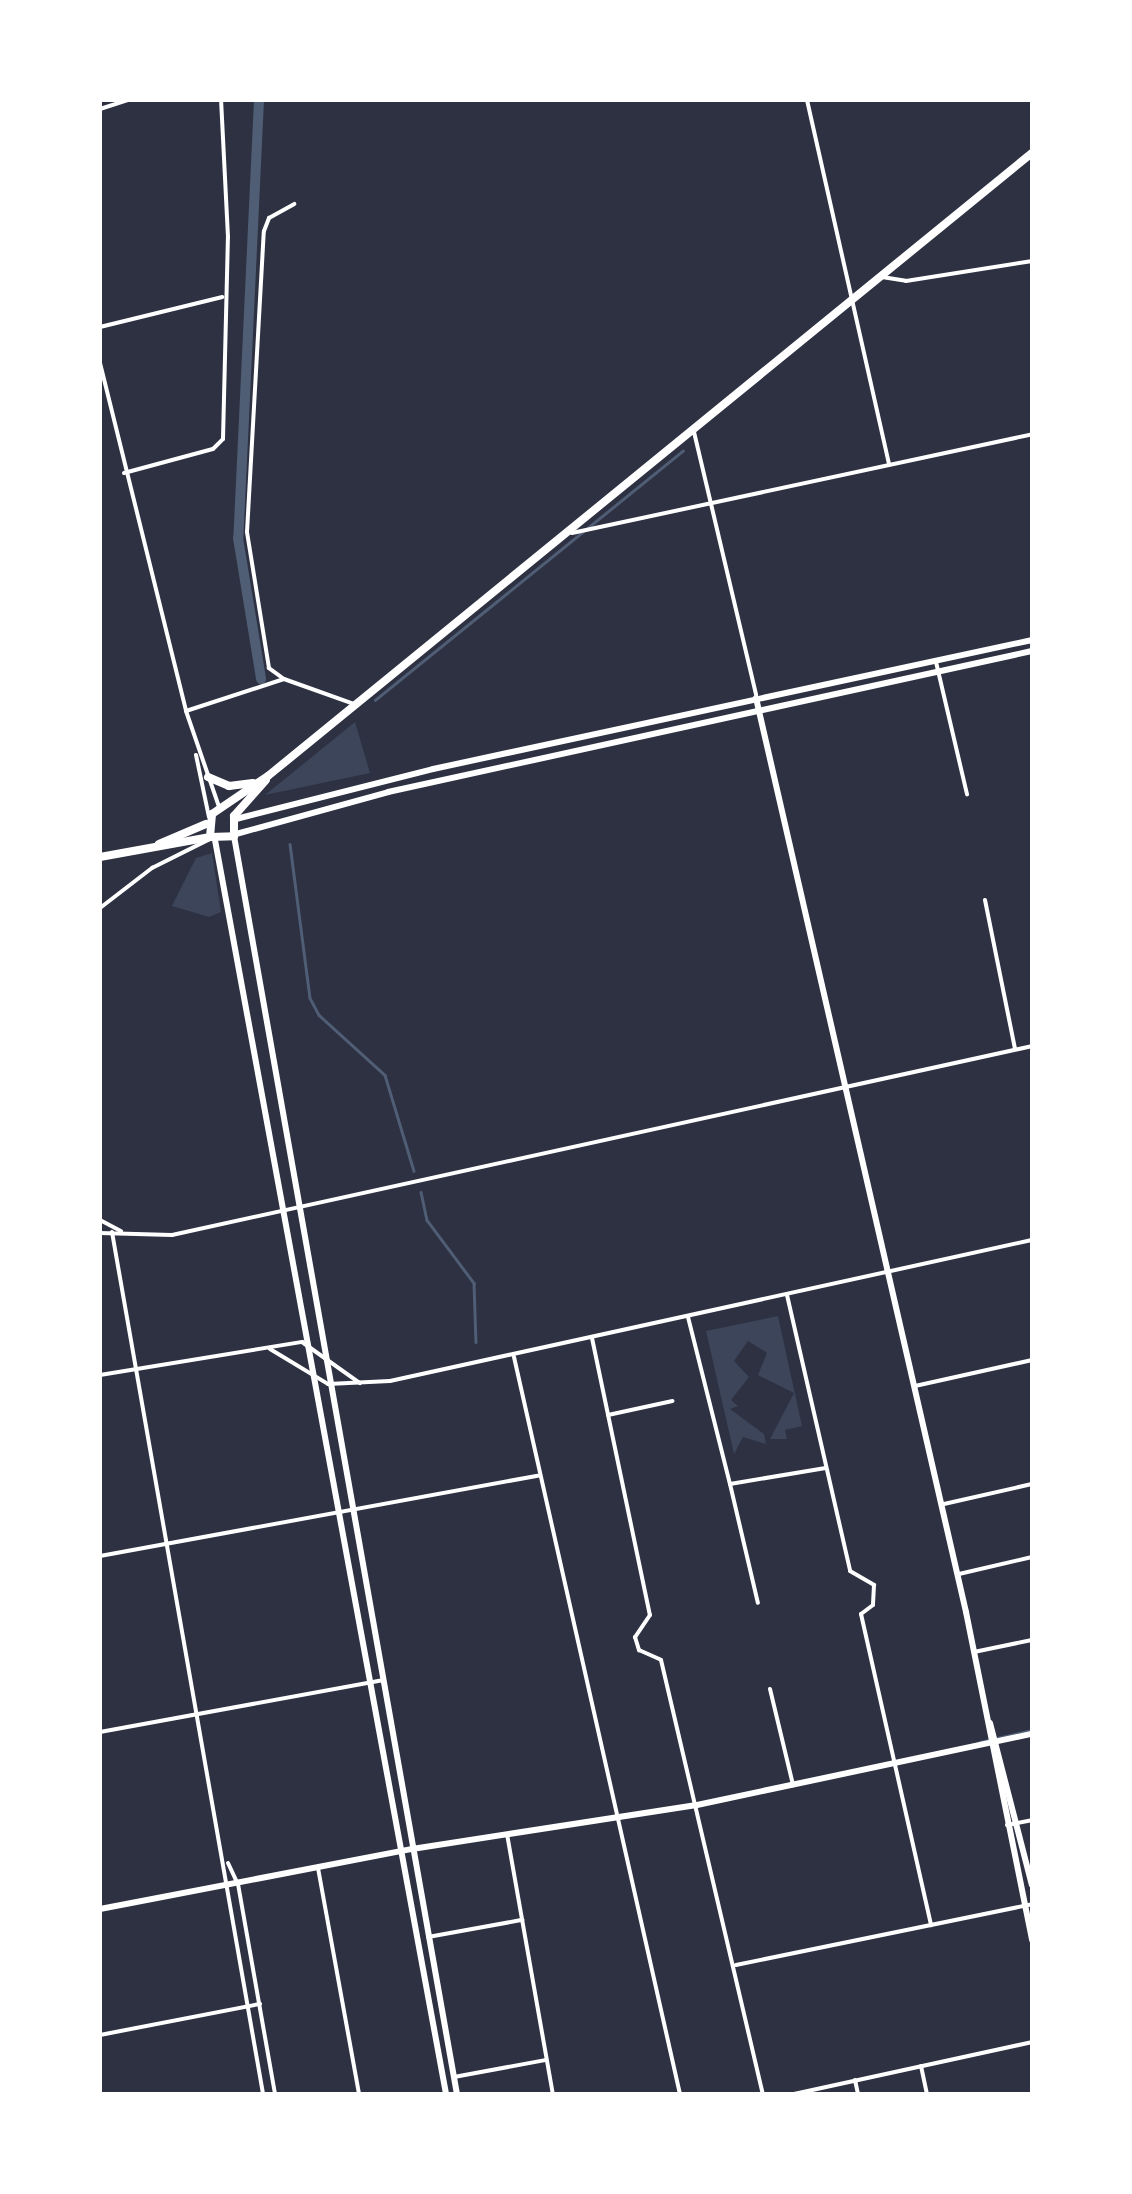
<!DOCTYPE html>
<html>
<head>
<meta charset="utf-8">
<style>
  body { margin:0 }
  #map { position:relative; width:1132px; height:2194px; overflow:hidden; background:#2d3142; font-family:"Varela Round",sans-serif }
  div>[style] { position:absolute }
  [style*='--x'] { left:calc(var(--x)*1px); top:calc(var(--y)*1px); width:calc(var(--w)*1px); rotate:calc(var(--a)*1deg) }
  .green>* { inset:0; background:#3c4559 }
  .stream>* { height:2.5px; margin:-1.25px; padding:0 1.25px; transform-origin:1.25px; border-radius:1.25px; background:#4f5d75 }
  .canal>* { height:10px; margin:-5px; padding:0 5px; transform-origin:5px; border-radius:5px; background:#4f5d75 }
  .pedestrian>* { height:4px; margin:-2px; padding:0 2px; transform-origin:2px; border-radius:2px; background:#fff }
  .minor>* { height:4px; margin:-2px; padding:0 2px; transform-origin:2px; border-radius:2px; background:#fff }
  .secondary>* { height:6px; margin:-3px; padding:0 3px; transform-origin:3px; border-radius:3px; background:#fff }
  .primary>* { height:6px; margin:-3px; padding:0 3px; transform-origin:3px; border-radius:3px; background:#fff }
  .trunk>* { height:8px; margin:-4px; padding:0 4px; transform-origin:4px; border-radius:4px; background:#fff }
  span { translate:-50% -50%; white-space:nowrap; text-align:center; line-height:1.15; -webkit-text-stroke:8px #fff; paint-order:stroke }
  .frame { position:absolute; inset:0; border:102px solid #fff; pointer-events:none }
</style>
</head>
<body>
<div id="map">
  <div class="green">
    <div style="clip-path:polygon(355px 722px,370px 773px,265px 795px)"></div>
    <div style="clip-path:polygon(212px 853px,221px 912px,209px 917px,172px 906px,196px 858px)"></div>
    <div style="clip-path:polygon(778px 1316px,802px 1426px,785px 1430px,787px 1439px,770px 1439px,794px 1393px,758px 1375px,767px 1353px,748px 1341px,734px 1361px,749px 1377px,731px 1400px,738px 1406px,730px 1409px,764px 1434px,766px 1444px,743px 1437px,734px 1454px,706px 1331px)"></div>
  </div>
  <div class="stream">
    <div style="--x:375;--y:700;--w:396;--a:-39"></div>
    <div style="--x:290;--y:844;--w:155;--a:82.6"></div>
    <div style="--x:310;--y:998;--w:19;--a:62"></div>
    <div style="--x:319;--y:1015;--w:89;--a:42.3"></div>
    <div style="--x:385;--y:1075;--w:100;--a:73.2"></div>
    <div style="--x:421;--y:1192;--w:29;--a:78"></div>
    <div style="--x:427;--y:1220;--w:79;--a:53.3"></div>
    <div style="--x:474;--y:1283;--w:59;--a:88.1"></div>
    <div style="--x:980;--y:1742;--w:53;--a:-13"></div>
  </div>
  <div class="canal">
    <div style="--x:259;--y:100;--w:439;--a:92.7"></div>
    <div style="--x:238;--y:538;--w:143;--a:80.7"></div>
  </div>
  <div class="pedestrian">
    <div style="--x:730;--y:1484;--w:122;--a:76.8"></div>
  </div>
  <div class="minor">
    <div style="--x:807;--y:100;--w:374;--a:77.3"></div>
    <div style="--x:100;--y:109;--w:29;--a:-18"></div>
    <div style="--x:882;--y:277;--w:24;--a:9"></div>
    <div style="--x:906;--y:281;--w:128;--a:-9"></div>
    <div style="--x:100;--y:327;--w:126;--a:-13.8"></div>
    <div style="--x:100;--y:363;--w:358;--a:76.1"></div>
    <div style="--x:186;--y:711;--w:102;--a:71"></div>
    <div style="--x:694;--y:432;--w:270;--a:76.7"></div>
    <div style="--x:124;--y:473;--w:92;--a:-15.1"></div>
    <div style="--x:213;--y:449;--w:14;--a:-45"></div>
    <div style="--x:223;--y:439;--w:202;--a:-88.6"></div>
    <div style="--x:228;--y:237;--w:137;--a:-92.9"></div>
    <div style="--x:572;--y:533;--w:471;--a:-12.1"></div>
    <div style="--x:936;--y:662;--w:136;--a:76.8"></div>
    <div style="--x:284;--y:679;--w:19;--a:-144"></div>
    <div style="--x:269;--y:668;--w:138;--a:-99.2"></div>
    <div style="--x:247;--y:532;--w:301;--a:-86.8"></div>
    <div style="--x:264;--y:231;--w:14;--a:-69"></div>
    <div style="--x:269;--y:218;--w:29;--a:-29"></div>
    <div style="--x:186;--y:711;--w:103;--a:-18.1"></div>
    <div style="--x:284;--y:679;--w:74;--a:19.7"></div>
    <div style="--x:196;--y:755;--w:63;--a:78.2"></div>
    <div style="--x:985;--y:900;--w:152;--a:78.6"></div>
    <div style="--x:100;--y:908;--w:66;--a:-37.6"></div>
    <div style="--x:152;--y:868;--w:65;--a:-26.6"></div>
    <div style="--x:100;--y:1220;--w:24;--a:28"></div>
    <div style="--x:112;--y:1232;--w:875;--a:80.06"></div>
    <div style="--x:100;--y:1233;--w:72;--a:1.6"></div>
    <div style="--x:172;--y:1235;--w:881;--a:-12.39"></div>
    <div style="--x:787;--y:1295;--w:283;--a:77.1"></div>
    <div style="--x:850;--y:1571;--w:28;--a:30"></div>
    <div style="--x:874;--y:1585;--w:20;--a:93"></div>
    <div style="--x:873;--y:1605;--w:15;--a:143"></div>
    <div style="--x:861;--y:1614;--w:319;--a:77.3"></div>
    <div style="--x:688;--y:1317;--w:172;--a:75.9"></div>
    <div style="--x:730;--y:1484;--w:97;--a:-9.5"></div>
    <div style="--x:592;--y:1338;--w:283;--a:78.2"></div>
    <div style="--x:650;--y:1615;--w:27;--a:124"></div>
    <div style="--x:635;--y:1637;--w:14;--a:73"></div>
    <div style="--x:639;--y:1650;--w:24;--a:24"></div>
    <div style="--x:661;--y:1660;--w:446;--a:76.8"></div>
    <div style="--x:270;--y:1349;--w:68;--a:31.1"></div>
    <div style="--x:328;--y:1384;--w:62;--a:-2.8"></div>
    <div style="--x:390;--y:1381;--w:657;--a:-12.39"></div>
    <div style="--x:514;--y:1357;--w:755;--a:77.31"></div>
    <div style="--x:100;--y:1375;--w:205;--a:-9.3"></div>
    <div style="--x:302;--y:1342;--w:71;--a:35.3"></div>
    <div style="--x:915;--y:1386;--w:120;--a:-12.5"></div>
    <div style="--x:608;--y:1415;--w:66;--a:-12.3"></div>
    <div style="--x:944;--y:1504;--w:90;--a:-12.8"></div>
    <div style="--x:100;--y:1556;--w:445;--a:-10.4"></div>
    <div style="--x:959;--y:1574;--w:75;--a:-13.1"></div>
    <div style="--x:974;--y:1652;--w:59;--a:-11.7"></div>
    <div style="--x:770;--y:1689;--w:99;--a:76.5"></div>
    <div style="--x:100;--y:1732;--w:287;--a:-10.4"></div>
    <div style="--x:1007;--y:1825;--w:25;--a:-11"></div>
    <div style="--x:507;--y:1834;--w:264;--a:80"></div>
    <div style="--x:228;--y:1863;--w:23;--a:65"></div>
    <div style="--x:238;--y:1884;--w:213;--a:80"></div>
    <div style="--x:318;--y:1868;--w:230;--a:79.7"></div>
    <div style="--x:428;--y:1937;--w:96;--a:-10.3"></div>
    <div style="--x:736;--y:1965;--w:302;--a:-11.6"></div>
    <div style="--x:100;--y:2035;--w:163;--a:-11"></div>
    <div style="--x:921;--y:2066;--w:29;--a:78"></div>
    <div style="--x:454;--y:2077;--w:94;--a:-10.5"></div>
    <div style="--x:855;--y:2080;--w:14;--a:78"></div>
    <div style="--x:794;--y:2094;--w:244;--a:-12.3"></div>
  </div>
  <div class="secondary">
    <div style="--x:100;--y:1909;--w:318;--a:-10.9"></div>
    <div style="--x:412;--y:1849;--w:288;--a:-8.8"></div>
    <div style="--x:697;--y:1805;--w:342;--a:-12"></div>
  </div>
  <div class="primary">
    <div style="--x:756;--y:698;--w:938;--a:77.06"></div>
    <div style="--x:966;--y:1612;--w:335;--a:78.6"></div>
    <div style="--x:236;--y:819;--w:203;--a:-14.2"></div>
    <div style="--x:433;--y:769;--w:613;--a:-12.15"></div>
    <div style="--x:236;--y:834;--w:158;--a:-15.4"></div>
    <div style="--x:388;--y:792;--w:659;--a:-12.35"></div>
    <div style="--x:234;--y:836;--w:1278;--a:79.95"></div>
    <div style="--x:215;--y:840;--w:1275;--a:79.56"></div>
    <div style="--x:990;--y:1723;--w:167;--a:75.5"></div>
  </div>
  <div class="trunk">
    <div style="--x:208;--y:777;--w:23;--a:23"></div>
    <div style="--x:229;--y:786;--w:24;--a:-7"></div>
    <div style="--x:234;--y:816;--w:48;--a:-48.4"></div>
    <div style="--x:210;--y:837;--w:23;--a:-85"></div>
    <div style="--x:212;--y:814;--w:68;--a:-34.2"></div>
    <div style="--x:268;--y:776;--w:986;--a:-39.2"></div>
    <div style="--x:210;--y:837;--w:24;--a:-2"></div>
    <div style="--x:234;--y:836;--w:20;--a:-90"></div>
    <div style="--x:159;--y:844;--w:51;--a:-23.1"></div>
    <div style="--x:100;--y:857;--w:112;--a:-10.3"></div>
  </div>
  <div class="frame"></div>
</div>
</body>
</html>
